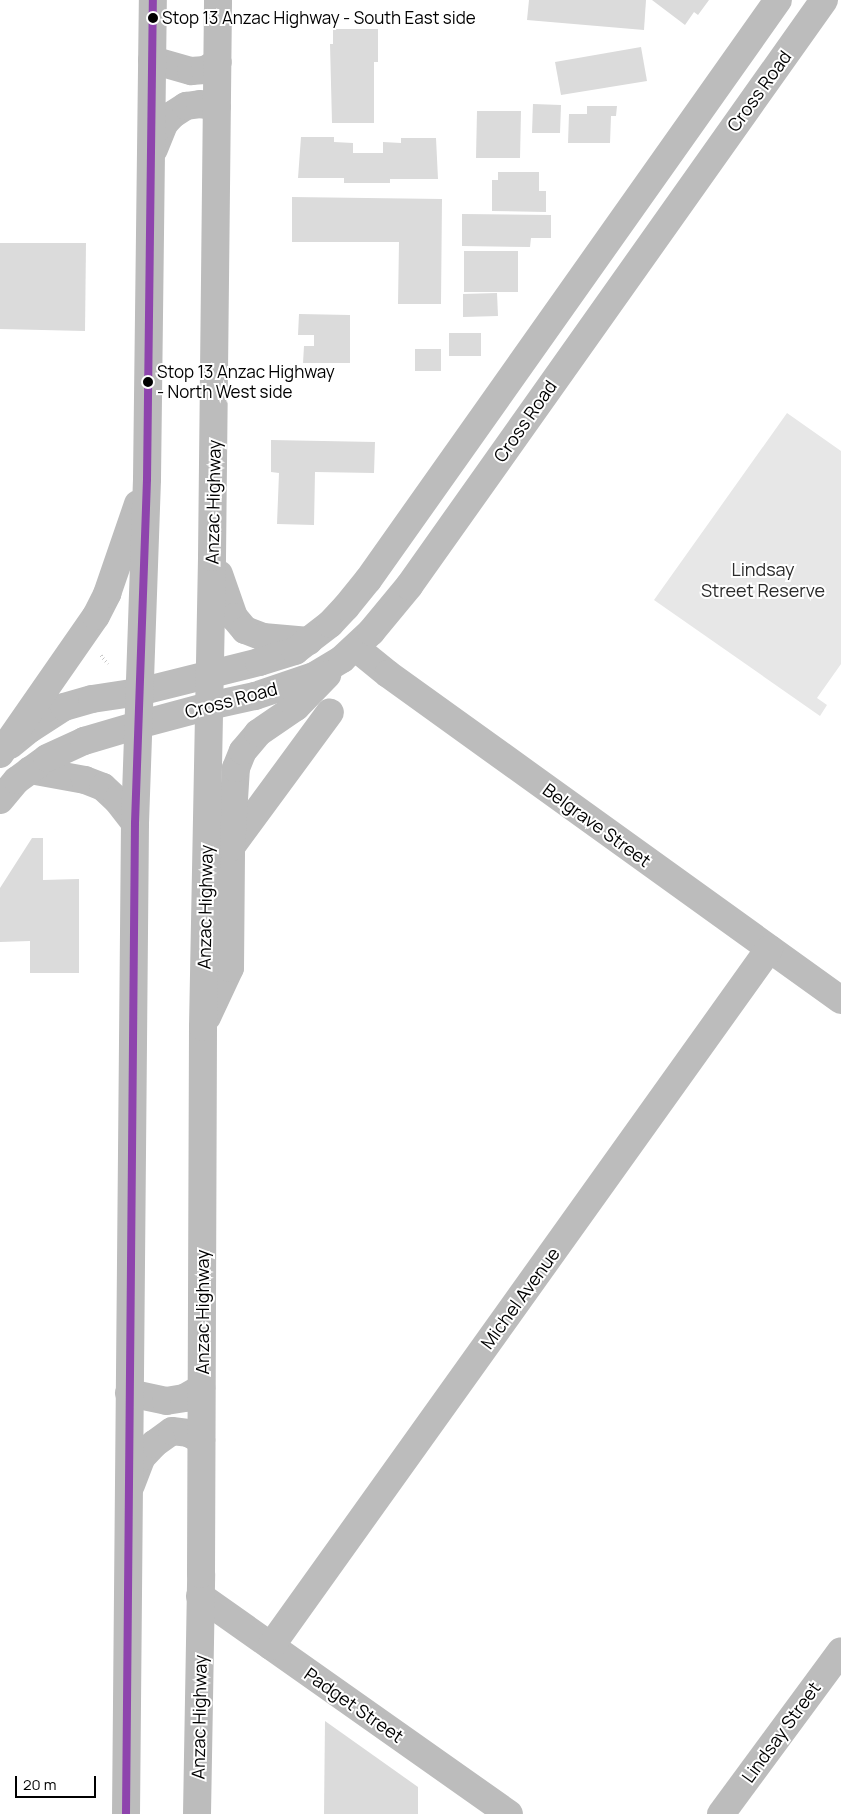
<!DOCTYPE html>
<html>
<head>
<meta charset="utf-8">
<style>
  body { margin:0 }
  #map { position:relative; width:841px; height:1814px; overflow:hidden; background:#fff; font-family:Manrope,sans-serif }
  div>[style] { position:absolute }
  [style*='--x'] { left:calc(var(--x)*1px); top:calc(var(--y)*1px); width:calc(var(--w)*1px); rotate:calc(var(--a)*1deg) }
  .green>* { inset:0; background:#e7e7e7 }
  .building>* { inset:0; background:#dbdbdb }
  .path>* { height:3px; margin-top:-1.5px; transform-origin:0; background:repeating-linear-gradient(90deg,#c2c2c2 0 1px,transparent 0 3.5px) }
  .minor>* { height:28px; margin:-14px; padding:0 14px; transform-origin:14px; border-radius:14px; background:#bcbcbc }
  .highway>* { height:28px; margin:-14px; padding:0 14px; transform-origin:14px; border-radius:14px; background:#bcbcbc }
  .bus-1>* { height:8px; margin:-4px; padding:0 4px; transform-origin:4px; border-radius:4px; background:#8e44ad }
  .dots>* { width:14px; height:14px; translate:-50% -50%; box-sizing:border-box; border:2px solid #fff; border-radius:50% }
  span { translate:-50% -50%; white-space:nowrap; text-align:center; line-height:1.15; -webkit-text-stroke:4px #fff; paint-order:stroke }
  .bus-label { font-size:17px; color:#000 }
  .left { translate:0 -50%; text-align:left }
  .street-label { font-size:18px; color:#000 }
  .park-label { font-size:18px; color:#2b2b2b }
  .scale { position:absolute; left:15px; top:1776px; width:81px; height:22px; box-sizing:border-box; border:2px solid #000; border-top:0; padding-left:6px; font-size:15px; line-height:18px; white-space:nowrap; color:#000; -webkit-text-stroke:4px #fff; paint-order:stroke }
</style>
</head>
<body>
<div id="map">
  <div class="green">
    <div style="clip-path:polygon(787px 413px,841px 451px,841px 664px,817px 698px,827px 705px,820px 716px,654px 600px)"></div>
  </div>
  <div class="building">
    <div style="clip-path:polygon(529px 0,646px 0,644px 30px,527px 20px)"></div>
    <div style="clip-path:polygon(652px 0,709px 0,698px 15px,694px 12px,685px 25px)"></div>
    <div style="clip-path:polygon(333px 29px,378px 29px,378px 62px,374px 62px,374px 123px,332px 123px,330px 44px,333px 44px)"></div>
    <div style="clip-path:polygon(641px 47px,647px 81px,561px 95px,555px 62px)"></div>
    <div style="clip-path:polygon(533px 104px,561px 105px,560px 133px,532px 133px)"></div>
    <div style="clip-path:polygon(587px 106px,617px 106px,616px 116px,611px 116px,610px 143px,568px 143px,569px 114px,587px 114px)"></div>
    <div style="clip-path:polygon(477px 111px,521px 111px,520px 158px,476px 158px)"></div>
    <div style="clip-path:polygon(301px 137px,334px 137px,334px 142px,353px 143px,353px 153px,383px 153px,383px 142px,401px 143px,401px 138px,436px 138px,438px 179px,390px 179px,390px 183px,344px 183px,344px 178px,298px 178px)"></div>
    <div style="clip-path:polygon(498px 172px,539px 172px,539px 191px,546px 191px,546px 212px,492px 211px,492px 180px,498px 180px)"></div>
    <div style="clip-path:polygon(292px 197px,442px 199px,441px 304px,398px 304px,399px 242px,292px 242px)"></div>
    <div style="clip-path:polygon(462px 214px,551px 215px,551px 238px,531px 238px,530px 247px,462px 246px)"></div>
    <div style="clip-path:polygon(0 243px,86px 243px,85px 331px,0 329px)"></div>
    <div style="clip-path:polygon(464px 251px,518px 251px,518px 292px,464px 292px)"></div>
    <div style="clip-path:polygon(497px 293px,498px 316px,463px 317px,463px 294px)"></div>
    <div style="clip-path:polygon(299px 314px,350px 315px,350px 363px,303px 363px,304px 346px,314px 346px,314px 335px,298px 335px)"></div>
    <div style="clip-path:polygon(449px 333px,481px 333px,481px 356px,449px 356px)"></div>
    <div style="clip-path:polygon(415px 349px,441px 349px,441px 371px,415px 371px)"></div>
    <div style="clip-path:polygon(271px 440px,375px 442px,374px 473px,315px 472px,314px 525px,277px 524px,279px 473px,271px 472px)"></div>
    <div style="clip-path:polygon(32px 838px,43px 838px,43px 880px,79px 879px,79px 973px,30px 973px,30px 941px,0 942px,0 888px)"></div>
    <div style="clip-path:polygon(325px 1721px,418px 1787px,418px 1814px,324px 1814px)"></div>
  </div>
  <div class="path">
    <div style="--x:101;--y:655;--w:11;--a:52"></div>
  </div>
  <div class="minor">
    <div style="--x:356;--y:648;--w:41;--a:39.1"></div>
    <div style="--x:388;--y:674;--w:558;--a:35.74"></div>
    <div style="--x:10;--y:745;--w:26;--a:-39"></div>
    <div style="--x:30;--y:729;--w:40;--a:-32.9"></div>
    <div style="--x:64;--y:707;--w:29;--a:-16"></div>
    <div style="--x:92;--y:699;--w:48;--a:-8.5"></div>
    <div style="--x:30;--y:770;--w:56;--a:10.3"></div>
    <div style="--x:85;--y:780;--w:19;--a:21"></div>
    <div style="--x:103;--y:787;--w:19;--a:43"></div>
    <div style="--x:117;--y:800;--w:29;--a:52"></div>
    <div style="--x:0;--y:800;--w:26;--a:-50"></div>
    <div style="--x:17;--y:780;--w:37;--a:-36"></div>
    <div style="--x:47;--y:758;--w:41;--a:-24.7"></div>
    <div style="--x:84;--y:741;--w:56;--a:-16.5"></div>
    <div style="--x:231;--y:847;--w:167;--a:-53.7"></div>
    <div style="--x:200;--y:1596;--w:378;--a:35.2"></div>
    <div style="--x:271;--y:1646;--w:857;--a:-54.45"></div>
    <div style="--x:721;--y:1814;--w:202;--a:-53.6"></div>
  </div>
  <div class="highway">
    <div style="--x:152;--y:60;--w:41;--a:15.8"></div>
    <div style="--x:191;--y:71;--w:14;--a:-4"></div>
    <div style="--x:205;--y:70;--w:15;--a:-32"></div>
    <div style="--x:154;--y:149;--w:27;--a:-68"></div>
    <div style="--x:164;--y:124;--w:12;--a:-48"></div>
    <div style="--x:172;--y:115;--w:17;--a:-33"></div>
    <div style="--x:186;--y:106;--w:14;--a:-8"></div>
    <div style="--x:200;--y:104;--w:17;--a:10"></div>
    <div style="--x:219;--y:574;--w:46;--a:70.8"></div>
    <div style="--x:234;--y:617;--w:17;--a:50"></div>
    <div style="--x:245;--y:630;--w:19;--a:21"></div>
    <div style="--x:263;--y:637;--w:46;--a:5"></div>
    <div style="--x:139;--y:692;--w:124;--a:-14"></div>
    <div style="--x:259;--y:662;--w:38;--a:-17"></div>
    <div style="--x:295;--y:651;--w:44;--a:-37.6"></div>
    <div style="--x:330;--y:624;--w:23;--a:-47"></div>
    <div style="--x:346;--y:607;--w:35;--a:-51"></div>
    <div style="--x:368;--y:580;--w:710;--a:-54.74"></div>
    <div style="--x:138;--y:725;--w:73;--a:-15"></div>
    <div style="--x:209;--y:706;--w:47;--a:-12.3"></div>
    <div style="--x:255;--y:696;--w:62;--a:-18.7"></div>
    <div style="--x:314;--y:676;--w:33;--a:-31"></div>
    <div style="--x:342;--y:659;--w:40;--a:-43"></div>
    <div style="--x:371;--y:632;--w:60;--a:-50.4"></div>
    <div style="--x:409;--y:586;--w:718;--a:-54.69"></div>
    <div style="--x:0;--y:754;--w:168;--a:-55.2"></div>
    <div style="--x:96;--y:616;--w:25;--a:-63"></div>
    <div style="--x:107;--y:594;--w:95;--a:-71"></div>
    <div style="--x:207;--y:1017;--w:54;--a:-64.9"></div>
    <div style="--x:230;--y:968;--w:121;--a:-89.5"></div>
    <div style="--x:231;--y:847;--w:79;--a:-86.4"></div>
    <div style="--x:236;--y:768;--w:18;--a:-68"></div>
    <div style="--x:243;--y:751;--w:23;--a:-50"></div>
    <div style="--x:258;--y:733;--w:46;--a:-34.4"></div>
    <div style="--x:296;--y:707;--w:45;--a:-45.9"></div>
    <div style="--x:129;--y:1393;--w:38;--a:12"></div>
    <div style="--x:166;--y:1401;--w:18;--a:-9"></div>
    <div style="--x:184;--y:1398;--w:20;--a:-30"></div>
    <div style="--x:131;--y:1485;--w:30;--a:-69"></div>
    <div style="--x:142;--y:1457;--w:18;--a:-47"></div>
    <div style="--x:154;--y:1444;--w:22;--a:-36"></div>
    <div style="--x:172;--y:1431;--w:16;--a:7"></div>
    <div style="--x:188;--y:1433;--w:15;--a:28"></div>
    <div style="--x:126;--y:1814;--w:991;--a:-89.48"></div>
    <div style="--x:135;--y:823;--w:344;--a:-88"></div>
    <div style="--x:147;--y:479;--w:479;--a:-89.3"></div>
    <div style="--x:197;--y:1814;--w:240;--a:-89"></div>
    <div style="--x:201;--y:1574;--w:547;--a:-89.79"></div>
    <div style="--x:203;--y:1027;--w:470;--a:-88.9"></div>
    <div style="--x:212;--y:557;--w:557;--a:-89.38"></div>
  </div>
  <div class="bus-1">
    <div style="--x:126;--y:1814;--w:991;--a:-89.48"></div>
    <div style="--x:135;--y:823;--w:344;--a:-88"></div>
    <div style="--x:147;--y:479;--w:479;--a:-89.3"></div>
  </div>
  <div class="dots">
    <div style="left:153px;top:18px;background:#000"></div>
    <div style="left:148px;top:382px;background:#000"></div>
  </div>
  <div class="bus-label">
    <span class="left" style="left:162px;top:18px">Stop 13 Anzac Highway - South East side</span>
    <span class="left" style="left:157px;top:382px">Stop 13 Anzac Highway<br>- North West side</span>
  </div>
  <div class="street-label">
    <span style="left:759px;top:91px;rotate:-54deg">Cross Road</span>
    <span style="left:525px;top:421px;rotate:-55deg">Cross Road</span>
    <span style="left:213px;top:502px;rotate:-89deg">Anzac Highway</span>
    <span style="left:231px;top:700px;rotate:-15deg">Cross Road</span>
    <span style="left:597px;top:825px;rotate:36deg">Belgrave Street</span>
    <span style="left:205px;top:907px;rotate:-89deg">Anzac Highway</span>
    <span style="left:520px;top:1298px;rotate:-54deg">Michel Avenue</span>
    <span style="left:202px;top:1312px;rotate:-90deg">Anzac Highway</span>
    <span style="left:354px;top:1705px;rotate:35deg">Padget Street</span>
    <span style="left:199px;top:1717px;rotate:-89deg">Anzac Highway</span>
    <span style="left:781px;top:1732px;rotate:-54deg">Lindsay Street</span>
  </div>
  <div class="park-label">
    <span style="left:763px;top:580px">Lindsay<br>Street Reserve</span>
  </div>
  <div class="scale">20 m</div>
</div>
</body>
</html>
